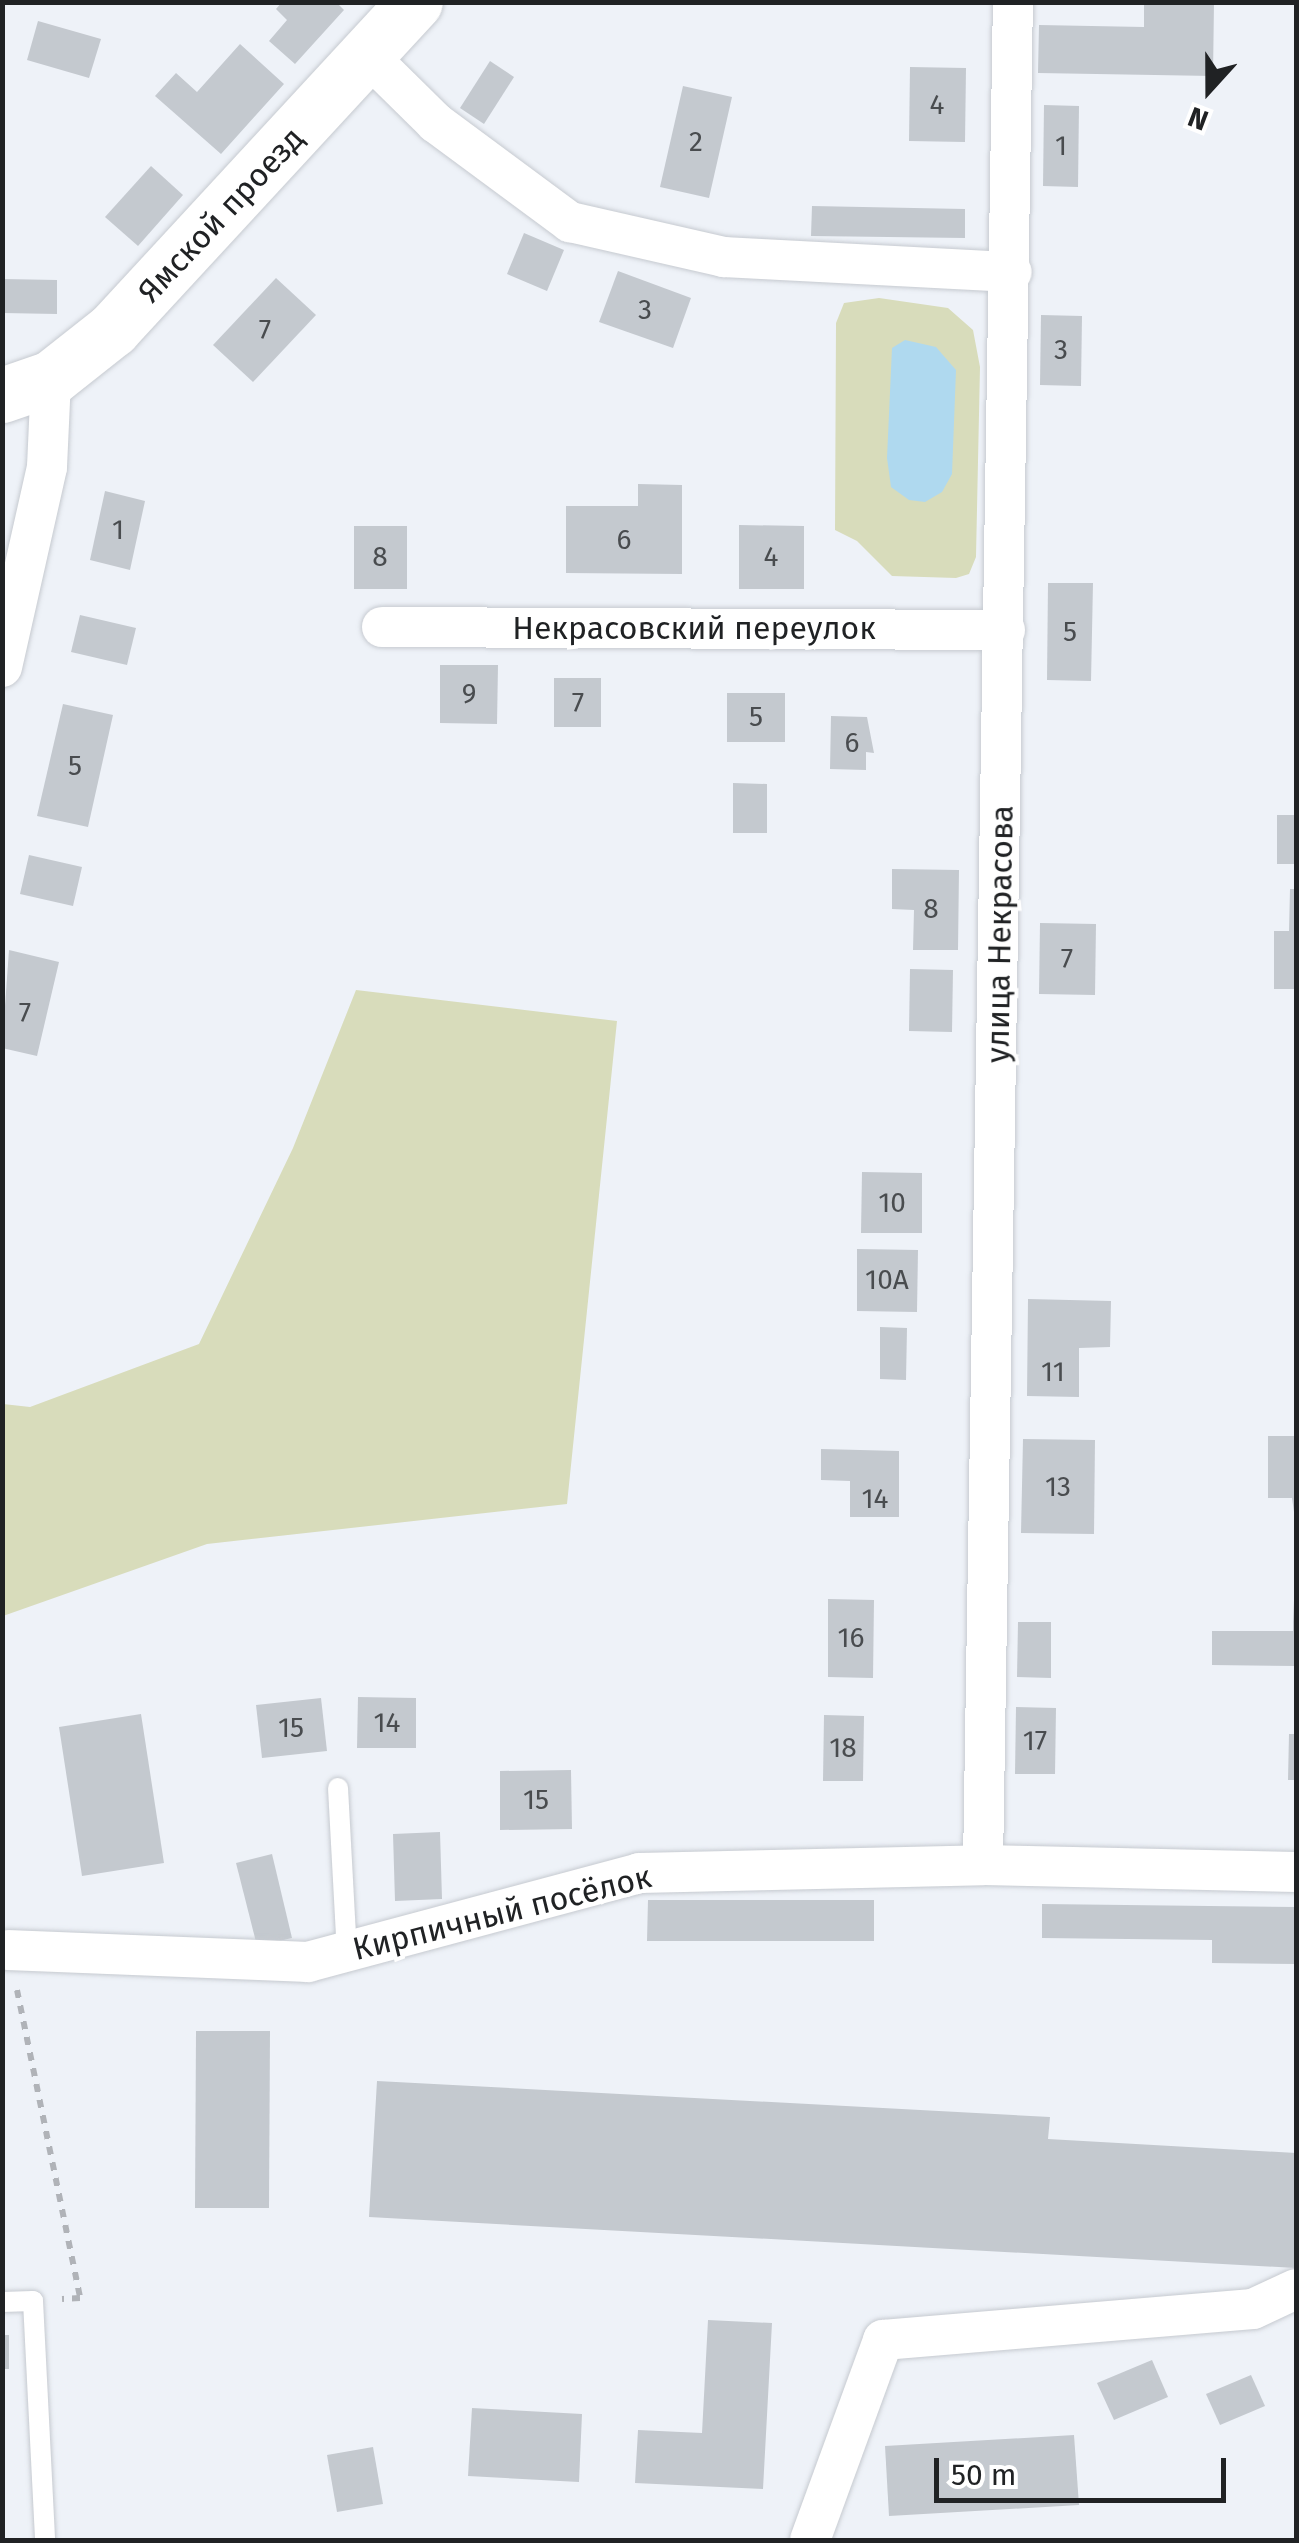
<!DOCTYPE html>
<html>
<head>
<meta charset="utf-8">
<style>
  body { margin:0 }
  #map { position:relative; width:1299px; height:2543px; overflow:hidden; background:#eef2f8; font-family:"Fira Sans",sans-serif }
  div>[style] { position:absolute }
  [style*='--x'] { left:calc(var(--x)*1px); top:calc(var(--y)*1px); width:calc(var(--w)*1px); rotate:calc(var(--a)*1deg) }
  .green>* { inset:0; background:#d8dcbb }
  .water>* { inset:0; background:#afd9ef }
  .building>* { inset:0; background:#c4c9cf }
  .path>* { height:6px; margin-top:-3px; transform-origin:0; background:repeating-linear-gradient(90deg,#b0b3b8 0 8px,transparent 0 16px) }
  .roads { filter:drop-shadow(0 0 2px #c6cad0) drop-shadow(0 0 2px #c6cad0) }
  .service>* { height:20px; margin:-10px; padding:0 10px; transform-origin:10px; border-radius:10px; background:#fff }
  .minor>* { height:40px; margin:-20px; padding:0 20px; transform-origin:20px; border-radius:20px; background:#fff }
  .secondary>* { height:55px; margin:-27.5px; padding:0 27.5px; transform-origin:27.5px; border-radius:27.5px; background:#fff }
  span { translate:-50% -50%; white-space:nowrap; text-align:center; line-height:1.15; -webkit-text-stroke:8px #fff; paint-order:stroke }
  .number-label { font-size:28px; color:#494c4f }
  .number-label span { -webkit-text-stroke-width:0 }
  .street-label { font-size:32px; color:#202224 }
  .frame { position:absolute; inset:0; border:5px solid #202224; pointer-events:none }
  .north { position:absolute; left:1159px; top:40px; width:100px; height:100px; -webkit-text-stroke:8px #fff; paint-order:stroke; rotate:201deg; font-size:28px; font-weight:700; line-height:40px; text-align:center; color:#202224 }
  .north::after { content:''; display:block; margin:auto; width:35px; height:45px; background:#202224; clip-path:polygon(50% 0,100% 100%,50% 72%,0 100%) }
  .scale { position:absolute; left:934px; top:2458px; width:292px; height:45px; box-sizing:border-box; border:5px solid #202224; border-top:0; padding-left:12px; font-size:30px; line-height:35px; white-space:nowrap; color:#202224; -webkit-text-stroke:8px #fff; paint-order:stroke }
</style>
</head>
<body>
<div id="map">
  <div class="green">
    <div style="clip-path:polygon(879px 298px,948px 308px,973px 330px,980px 367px,976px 557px,969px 574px,956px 578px,892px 576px,857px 541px,835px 530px,836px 323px,844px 303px)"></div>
    <div style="clip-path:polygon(356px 990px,617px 1021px,567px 1504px,207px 1544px,3px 1616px,3px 1404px,30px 1407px,199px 1344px,293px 1148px)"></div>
  </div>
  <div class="water">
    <div style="clip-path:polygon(905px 340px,936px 347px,956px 370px,952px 474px,942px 492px,925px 502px,909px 500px,891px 487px,887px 458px,892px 348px)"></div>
  </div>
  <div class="building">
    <div style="clip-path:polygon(282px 2px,336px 2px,344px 10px,295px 64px,269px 41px,287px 20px,276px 9px)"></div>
    <div style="clip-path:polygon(1144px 2px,1214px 2px,1213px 76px,1038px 73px,1039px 25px,1144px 27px)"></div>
    <div style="clip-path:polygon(38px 21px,101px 39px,89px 78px,27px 60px)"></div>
    <div style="clip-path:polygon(240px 44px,284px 84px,221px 154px,155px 96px,176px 73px,197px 92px)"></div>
    <div style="clip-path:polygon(490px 61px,514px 77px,484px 124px,460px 108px)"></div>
    <div style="clip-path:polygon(910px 67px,966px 68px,965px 142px,909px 141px)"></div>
    <div style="clip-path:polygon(683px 86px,732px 97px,709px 198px,660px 187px)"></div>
    <div style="clip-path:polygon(1044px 105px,1079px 106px,1078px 187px,1043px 186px)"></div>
    <div style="clip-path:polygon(151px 166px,183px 195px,138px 246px,105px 217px)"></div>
    <div style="clip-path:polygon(812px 206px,965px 209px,965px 238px,811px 236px)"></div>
    <div style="clip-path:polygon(524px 233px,564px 250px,547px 291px,507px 274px)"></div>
    <div style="clip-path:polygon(618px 271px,691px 298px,673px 348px,599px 322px)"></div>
    <div style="clip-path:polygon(276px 278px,316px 315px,253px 382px,213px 345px)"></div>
    <div style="clip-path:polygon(3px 279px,57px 280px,57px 314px,3px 313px)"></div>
    <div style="clip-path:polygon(1041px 315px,1082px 316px,1081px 386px,1040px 385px)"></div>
    <div style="clip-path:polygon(638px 484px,682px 485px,682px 574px,566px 573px,566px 506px,638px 506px)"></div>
    <div style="clip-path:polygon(105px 491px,145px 501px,130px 570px,90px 560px)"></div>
    <div style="clip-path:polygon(739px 525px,804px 526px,804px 589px,739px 589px)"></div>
    <div style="clip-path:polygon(354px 526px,407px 526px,407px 589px,354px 589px)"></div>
    <div style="clip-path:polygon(1048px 583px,1093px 583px,1091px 681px,1047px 680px)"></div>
    <div style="clip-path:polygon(80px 615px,136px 628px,127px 665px,71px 652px)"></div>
    <div style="clip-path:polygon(440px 665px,498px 665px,497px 724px,440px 723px)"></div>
    <div style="clip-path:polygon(554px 678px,601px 678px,601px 727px,554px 727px)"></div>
    <div style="clip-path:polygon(727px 693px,785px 693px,785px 742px,727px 742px)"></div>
    <div style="clip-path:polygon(63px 704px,113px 715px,88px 827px,37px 816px)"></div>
    <div style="clip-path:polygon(831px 716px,867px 717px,874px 753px,866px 752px,866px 770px,830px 769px)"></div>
    <div style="clip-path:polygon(733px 783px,767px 784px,767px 833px,733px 833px)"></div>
    <div style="clip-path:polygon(1277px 815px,1296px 815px,1296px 864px,1277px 864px)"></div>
    <div style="clip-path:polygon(29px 855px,82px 867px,73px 906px,20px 894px)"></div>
    <div style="clip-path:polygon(892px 869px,959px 870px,958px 950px,913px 950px,914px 910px,892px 909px)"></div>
    <div style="clip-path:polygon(1290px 889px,1296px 889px,1296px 989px,1274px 989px,1274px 931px,1289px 931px)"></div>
    <div style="clip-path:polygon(1040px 923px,1096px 924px,1095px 995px,1039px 994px)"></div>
    <div style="clip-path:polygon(9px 950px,59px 962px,37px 1056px,2px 1048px)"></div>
    <div style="clip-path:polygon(910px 969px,953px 970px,952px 1032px,909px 1031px)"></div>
    <div style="clip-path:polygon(862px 1172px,922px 1173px,922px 1233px,861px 1233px)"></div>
    <div style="clip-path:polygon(857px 1249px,918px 1250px,917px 1312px,857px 1311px)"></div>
    <div style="clip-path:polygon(1028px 1299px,1111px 1301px,1110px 1347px,1079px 1348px,1079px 1397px,1027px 1396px)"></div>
    <div style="clip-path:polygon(880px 1327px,907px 1328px,906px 1380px,880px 1379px)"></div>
    <div style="clip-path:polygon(1268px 1436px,1296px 1436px,1296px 1526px,1292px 1498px,1268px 1498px)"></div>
    <div style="clip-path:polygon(1023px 1439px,1095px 1440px,1094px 1534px,1021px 1533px)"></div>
    <div style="clip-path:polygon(821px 1449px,899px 1451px,899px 1517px,850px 1517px,850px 1481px,821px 1480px)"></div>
    <div style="clip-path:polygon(828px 1599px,874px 1600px,873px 1678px,828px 1677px)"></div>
    <div style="clip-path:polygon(1293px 1600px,1296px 1666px,1212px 1665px,1212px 1631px,1293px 1631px)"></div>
    <div style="clip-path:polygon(1018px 1622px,1051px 1622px,1051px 1678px,1017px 1677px)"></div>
    <div style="clip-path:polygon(358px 1697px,416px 1698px,416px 1748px,357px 1748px)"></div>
    <div style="clip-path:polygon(321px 1698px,327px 1751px,262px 1758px,256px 1705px)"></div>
    <div style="clip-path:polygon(1016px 1707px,1056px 1708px,1055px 1774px,1015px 1774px)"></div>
    <div style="clip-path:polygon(141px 1714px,164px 1863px,82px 1876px,59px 1727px)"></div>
    <div style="clip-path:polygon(824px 1715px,864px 1716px,863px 1781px,823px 1781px)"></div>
    <div style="clip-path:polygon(1289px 1734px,1296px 1734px,1296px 1780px,1288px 1780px)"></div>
    <div style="clip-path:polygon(571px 1770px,572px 1829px,500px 1830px,500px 1771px)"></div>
    <div style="clip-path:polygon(440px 1832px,442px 1899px,395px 1901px,393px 1834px)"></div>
    <div style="clip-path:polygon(272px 1854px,292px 1938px,257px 1946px,236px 1863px)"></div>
    <div style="clip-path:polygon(648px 1900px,874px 1900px,874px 1941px,647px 1941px)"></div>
    <div style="clip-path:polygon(1042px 1904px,1296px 1907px,1296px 1964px,1212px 1963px,1212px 1940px,1042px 1938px)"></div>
    <div style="clip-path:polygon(196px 2031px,270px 2031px,269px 2208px,195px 2208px)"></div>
    <div style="clip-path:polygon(377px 2081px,1050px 2117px,1048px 2139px,1296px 2153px,1296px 2268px,369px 2217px)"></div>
    <div style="clip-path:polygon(708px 2320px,772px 2323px,763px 2489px,635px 2483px,638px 2430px,702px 2433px)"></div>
    <div style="clip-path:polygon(2px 2335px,9px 2335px,9px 2369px,2px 2369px)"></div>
    <div style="clip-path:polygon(1152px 2360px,1168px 2397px,1114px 2420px,1097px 2383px)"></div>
    <div style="clip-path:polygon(1251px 2375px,1265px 2406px,1220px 2425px,1206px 2394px)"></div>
    <div style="clip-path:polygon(472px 2408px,582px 2414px,579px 2482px,468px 2476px)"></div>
    <div style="clip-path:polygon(1074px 2435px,1079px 2505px,889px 2516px,885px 2446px)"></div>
    <div style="clip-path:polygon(373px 2447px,383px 2504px,337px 2512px,327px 2455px)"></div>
  </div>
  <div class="path">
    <div style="--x:17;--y:1990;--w:314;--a:78.4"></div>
    <div style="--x:80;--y:2298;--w:18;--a:177"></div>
  </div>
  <div class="roads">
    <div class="service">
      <div style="--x:338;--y:1788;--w:164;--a:86.9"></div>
      <div style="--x:2;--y:2302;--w:31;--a:-2"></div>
      <div style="--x:33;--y:2301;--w:239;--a:87.1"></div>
    </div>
    <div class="minor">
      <div style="--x:368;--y:56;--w:95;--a:44.6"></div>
      <div style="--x:436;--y:123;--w:167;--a:36.5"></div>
      <div style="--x:570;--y:222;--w:158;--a:12.8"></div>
      <div style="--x:724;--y:257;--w:288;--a:3"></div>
      <div style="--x:382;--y:627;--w:623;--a:0.28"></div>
      <div style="--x:2;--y:667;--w:205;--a:-77.3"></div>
      <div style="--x:47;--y:467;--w:89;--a:-87.4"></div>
      <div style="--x:983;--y:1865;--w:1863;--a:-89.08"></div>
      <div style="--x:8;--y:1950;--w:300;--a:2.3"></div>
      <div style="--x:308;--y:1962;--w:343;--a:-15"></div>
      <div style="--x:639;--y:1873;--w:344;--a:-1.3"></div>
      <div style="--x:983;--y:1865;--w:313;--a:1.3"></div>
      <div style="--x:810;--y:2540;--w:213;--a:-69.9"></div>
      <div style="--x:883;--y:2340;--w:371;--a:-4.8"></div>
      <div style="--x:1253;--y:2309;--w:47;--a:-24.9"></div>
    </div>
    <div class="secondary">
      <div style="--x:2;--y:395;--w:52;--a:-19.1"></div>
      <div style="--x:51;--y:378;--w:79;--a:-38.3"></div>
      <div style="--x:113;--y:329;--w:445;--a:-47.3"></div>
    </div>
  </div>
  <div class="number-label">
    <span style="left:937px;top:105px">4</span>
    <span style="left:696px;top:142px">2</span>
    <span style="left:1061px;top:146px">1</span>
    <span style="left:645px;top:310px">3</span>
    <span style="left:265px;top:330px">7</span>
    <span style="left:1061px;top:350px">3</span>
    <span style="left:118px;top:530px">1</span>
    <span style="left:624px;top:540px">6</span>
    <span style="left:380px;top:557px">8</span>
    <span style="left:771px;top:557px">4</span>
    <span style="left:1070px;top:632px">5</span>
    <span style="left:469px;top:694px">9</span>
    <span style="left:578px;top:703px">7</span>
    <span style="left:756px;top:717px">5</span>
    <span style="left:852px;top:743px">6</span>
    <span style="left:75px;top:766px">5</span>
    <span style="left:931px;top:909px">8</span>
    <span style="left:1067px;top:959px">7</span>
    <span style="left:25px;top:1013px">7</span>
    <span style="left:892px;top:1203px">10</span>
    <span style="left:887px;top:1280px">10А</span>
    <span style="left:1053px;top:1372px">11</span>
    <span style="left:1058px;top:1487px">13</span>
    <span style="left:875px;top:1499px">14</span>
    <span style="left:851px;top:1638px">16</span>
    <span style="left:387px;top:1723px">14</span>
    <span style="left:291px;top:1728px">15</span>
    <span style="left:1035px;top:1741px">17</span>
    <span style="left:843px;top:1748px">18</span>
    <span style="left:536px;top:1800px">15</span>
  </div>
  <div class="street-label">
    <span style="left:221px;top:215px;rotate:-47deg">Ямской проезд</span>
    <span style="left:694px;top:628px">Некрасовский переулок</span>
    <span style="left:1000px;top:934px;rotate:-89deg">улица Некрасова</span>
    <span style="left:502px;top:1913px;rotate:-14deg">Кирпичный посёлок</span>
  </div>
  <div class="frame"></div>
  <div class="north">N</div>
  <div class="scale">50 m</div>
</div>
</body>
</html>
